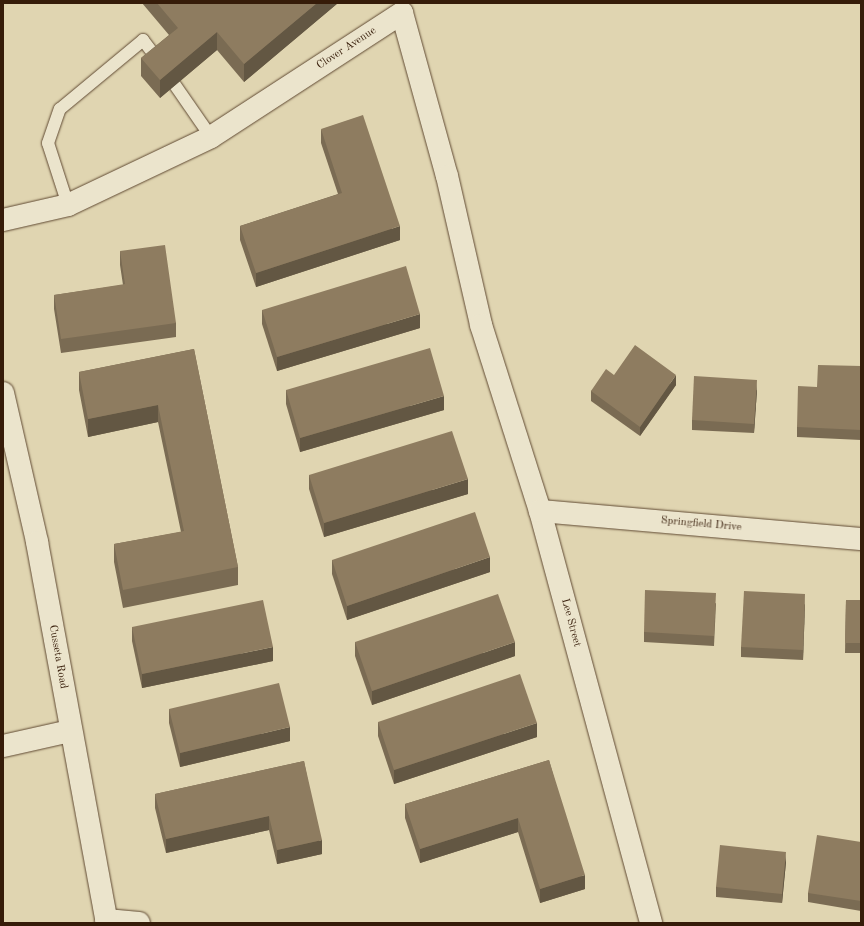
<!DOCTYPE html>
<html>
<head>
<meta charset="utf-8">
<style>
  body { margin:0 }
  #map { position:relative; width:864px; height:926px; overflow:hidden; background:#e0d5b1; font-family:"Old Standard TT",serif }
  div>[style] { position:absolute }
  [style*='--x'] { left:calc(var(--x)*1px); top:calc(var(--y)*1px); width:calc(var(--w)*1px); rotate:calc(var(--a)*1deg) }
  .roads { filter:drop-shadow(0 0 1px #604a33) drop-shadow(0 0 1px #604a33) }
  .lane>* { height:12px; margin:-6px; padding:0 6px; transform-origin:6px; border-radius:6px; background:#ebe4cc }
  .street>* { height:22px; margin:-11px; padding:0 11px; transform-origin:11px; border-radius:11px; background:#ebe4cc }
  .secondary>* { height:22px; margin:-11px; padding:0 11px; transform-origin:11px; border-radius:11px; background:#ebe4cc }
  .wall>* { inset:0; background:#7a6b53 }
  .shaded-wall>* { inset:0; background:#635743 }
  .building>* { inset:0; background:#8e7c60 }
  span { translate:-50% -50%; white-space:nowrap; text-align:center; line-height:1.15; -webkit-text-stroke:3px #ebe4cc; paint-order:stroke }
  .street-label { font-size:11px; color:#361c09 }
  .frame { position:absolute; inset:0; border:4px solid #361c09; pointer-events:none }
</style>
</head>
<body>
<div id="map">
  <div class="roads">
    <div class="lane">
      <div style="--x:175;--y:85;--w:63;--a:55.3"></div>
      <div style="--x:68;--y:205;--w:65;--a:-107.9"></div>
      <div style="--x:48;--y:143;--w:36;--a:-71"></div>
      <div style="--x:60;--y:109;--w:108;--a:-39.7"></div>
      <div style="--x:143;--y:40;--w:26;--a:53"></div>
    </div>
    <div class="street">
      <div style="--x:3;--y:220;--w:67;--a:-13"></div>
      <div style="--x:68;--y:205;--w:158;--a:-25.4"></div>
      <div style="--x:211;--y:137;--w:228;--a:-33"></div>
      <div style="--x:402;--y:13;--w:169;--a:74.6"></div>
      <div style="--x:447;--y:176;--w:153;--a:77.1"></div>
      <div style="--x:481;--y:325;--w:195;--a:72.4"></div>
      <div style="--x:540;--y:511;--w:427;--a:74.9"></div>
      <div style="--x:540;--y:511;--w:322;--a:5"></div>
      <div style="--x:3;--y:746;--w:69;--a:-12.6"></div>
      <div style="--x:106;--y:920;--w:33;--a:5"></div>
    </div>
    <div class="secondary">
      <div style="--x:3;--y:393;--w:153;--a:77.1"></div>
      <div style="--x:37;--y:542;--w:387;--a:79.6"></div>
    </div>
  </div>
  <div class="wall">
    <div style="clip-path:polygon(142px 3px,338px 3px,244px 82px,217px 50px,160px 98px,141px 76px,141px 58px,169px 35px)"></div>
    <div style="clip-path:polygon(321px 129px,400px 240px,256px 287px,240px 240px,240px 226px,338px 194px,321px 143px)"></div>
    <div style="clip-path:polygon(120px 251px,176px 323px,176px 337px,61px 353px,54px 309px,54px 295px,123px 285px,120px 265px)"></div>
    <div style="clip-path:polygon(262px 310px,420px 328px,277px 371px,262px 324px)"></div>
    <div style="clip-path:polygon(194px 349px,238px 567px,238px 585px,123px 608px,114px 562px,114px 544px,181px 532px,158px 422px,88px 437px,79px 390px,79px 372px)"></div>
    <div style="clip-path:polygon(861px 366px,861px 440px,797px 437px,797px 427px,817px 387px)"></div>
    <div style="clip-path:polygon(614px 375px,676px 385px,640px 436px,591px 401px,591px 391px)"></div>
    <div style="clip-path:polygon(286px 390px,444px 410px,300px 452px,286px 404px)"></div>
    <div style="clip-path:polygon(757px 390px,754px 433px,692px 430px,692px 420px)"></div>
    <div style="clip-path:polygon(309px 475px,468px 494px,324px 537px,309px 489px)"></div>
    <div style="clip-path:polygon(332px 560px,490px 572px,347px 620px,332px 574px)"></div>
    <div style="clip-path:polygon(846px 600px,861px 600px,861px 653px,845px 653px)"></div>
    <div style="clip-path:polygon(716px 603px,714px 646px,644px 642px,644px 632px)"></div>
    <div style="clip-path:polygon(805px 604px,803px 660px,741px 657px,741px 647px)"></div>
    <div style="clip-path:polygon(132px 627px,273px 661px,142px 688px,132px 641px)"></div>
    <div style="clip-path:polygon(355px 642px,515px 656px,372px 705px,355px 656px)"></div>
    <div style="clip-path:polygon(169px 709px,290px 741px,180px 767px,169px 723px)"></div>
    <div style="clip-path:polygon(378px 722px,537px 737px,394px 784px,378px 736px)"></div>
    <div style="clip-path:polygon(549px 760px,585px 889px,540px 903px,518px 832px,420px 863px,405px 818px,405px 804px)"></div>
    <div style="clip-path:polygon(304px 761px,322px 854px,277px 864px,269px 830px,166px 853px,155px 808px,155px 794px)"></div>
    <div style="clip-path:polygon(861px 842px,861px 911px,808px 902px,808px 893px)"></div>
    <div style="clip-path:polygon(786px 862px,782px 903px,716px 897px,716px 887px)"></div>
  </div>
  <div class="shaded-wall">
    <div style="clip-path:polygon(317px 3px,338px 3px,244px 82px,244px 64px)"></div>
    <div style="clip-path:polygon(217px 32px,217px 50px,160px 98px,160px 80px)"></div>
    <div style="clip-path:polygon(400px 226px,400px 240px,256px 287px,256px 273px)"></div>
    <div style="clip-path:polygon(420px 314px,420px 328px,277px 371px,277px 357px)"></div>
    <div style="clip-path:polygon(676px 375px,676px 385px,640px 436px,640px 427px)"></div>
    <div style="clip-path:polygon(757px 380px,757px 390px,754px 433px,754px 424px)"></div>
    <div style="clip-path:polygon(444px 396px,444px 410px,300px 452px,300px 438px)"></div>
    <div style="clip-path:polygon(158px 405px,158px 422px,88px 437px,88px 419px)"></div>
    <div style="clip-path:polygon(468px 479px,468px 494px,324px 537px,324px 523px)"></div>
    <div style="clip-path:polygon(490px 557px,490px 572px,347px 620px,347px 606px)"></div>
    <div style="clip-path:polygon(805px 594px,805px 604px,803px 660px,803px 650px)"></div>
    <div style="clip-path:polygon(515px 642px,515px 656px,372px 705px,372px 691px)"></div>
    <div style="clip-path:polygon(273px 647px,273px 661px,142px 688px,142px 674px)"></div>
    <div style="clip-path:polygon(537px 723px,537px 737px,394px 784px,394px 770px)"></div>
    <div style="clip-path:polygon(290px 727px,290px 741px,180px 767px,180px 753px)"></div>
    <div style="clip-path:polygon(269px 816px,269px 830px,166px 853px,166px 839px)"></div>
    <div style="clip-path:polygon(518px 818px,518px 832px,420px 863px,420px 849px)"></div>
    <div style="clip-path:polygon(322px 840px,322px 854px,277px 864px,277px 850px)"></div>
    <div style="clip-path:polygon(786px 852px,786px 862px,782px 903px,782px 894px)"></div>
    <div style="clip-path:polygon(585px 875px,585px 889px,540px 903px,540px 889px)"></div>
  </div>
  <div class="building">
    <div style="clip-path:polygon(157px 3px,317px 3px,244px 64px,217px 32px,160px 80px,141px 58px,178px 28px)"></div>
    <div style="clip-path:polygon(363px 115px,400px 226px,256px 273px,240px 226px,342px 193px,321px 129px)"></div>
    <div style="clip-path:polygon(165px 245px,176px 323px,61px 339px,54px 295px,125px 284px,120px 251px)"></div>
    <div style="clip-path:polygon(406px 266px,420px 314px,277px 357px,262px 310px)"></div>
    <div style="clip-path:polygon(635px 345px,676px 375px,640px 427px,591px 391px,606px 369px,614px 375px)"></div>
    <div style="clip-path:polygon(430px 348px,444px 396px,300px 438px,286px 390px)"></div>
    <div style="clip-path:polygon(194px 349px,238px 567px,123px 590px,114px 544px,184px 531px,158px 405px,88px 419px,79px 372px)"></div>
    <div style="clip-path:polygon(818px 365px,861px 366px,861px 430px,797px 427px,798px 386px,817px 387px)"></div>
    <div style="clip-path:polygon(694px 376px,757px 380px,754px 424px,692px 420px)"></div>
    <div style="clip-path:polygon(452px 431px,468px 479px,324px 523px,309px 475px)"></div>
    <div style="clip-path:polygon(475px 512px,490px 557px,347px 606px,332px 560px)"></div>
    <div style="clip-path:polygon(645px 590px,716px 593px,714px 636px,644px 632px)"></div>
    <div style="clip-path:polygon(744px 591px,805px 594px,803px 650px,741px 647px)"></div>
    <div style="clip-path:polygon(498px 594px,515px 642px,372px 691px,355px 642px)"></div>
    <div style="clip-path:polygon(263px 600px,273px 647px,142px 674px,132px 627px)"></div>
    <div style="clip-path:polygon(846px 600px,861px 600px,861px 643px,845px 643px)"></div>
    <div style="clip-path:polygon(520px 674px,537px 723px,394px 770px,378px 722px)"></div>
    <div style="clip-path:polygon(279px 683px,290px 727px,180px 753px,169px 709px)"></div>
    <div style="clip-path:polygon(549px 760px,585px 875px,540px 889px,518px 818px,420px 849px,405px 804px)"></div>
    <div style="clip-path:polygon(304px 761px,322px 840px,277px 850px,269px 816px,166px 839px,155px 794px)"></div>
    <div style="clip-path:polygon(817px 835px,861px 842px,861px 901px,808px 893px)"></div>
    <div style="clip-path:polygon(720px 845px,786px 852px,782px 894px,716px 887px)"></div>
  </div>
  <div class="street-label">
    <span style="left:347px;top:49px;rotate:-33deg">Clover Avenue</span>
    <span style="left:701px;top:525px;rotate:5deg">Springfield Drive</span>
    <span style="left:570px;top:623px;rotate:75deg">Lee Street</span>
    <span style="left:57px;top:657px;rotate:80deg">Cusseta Road</span>
  </div>
  <div class="frame"></div>
</div>
</body>
</html>
